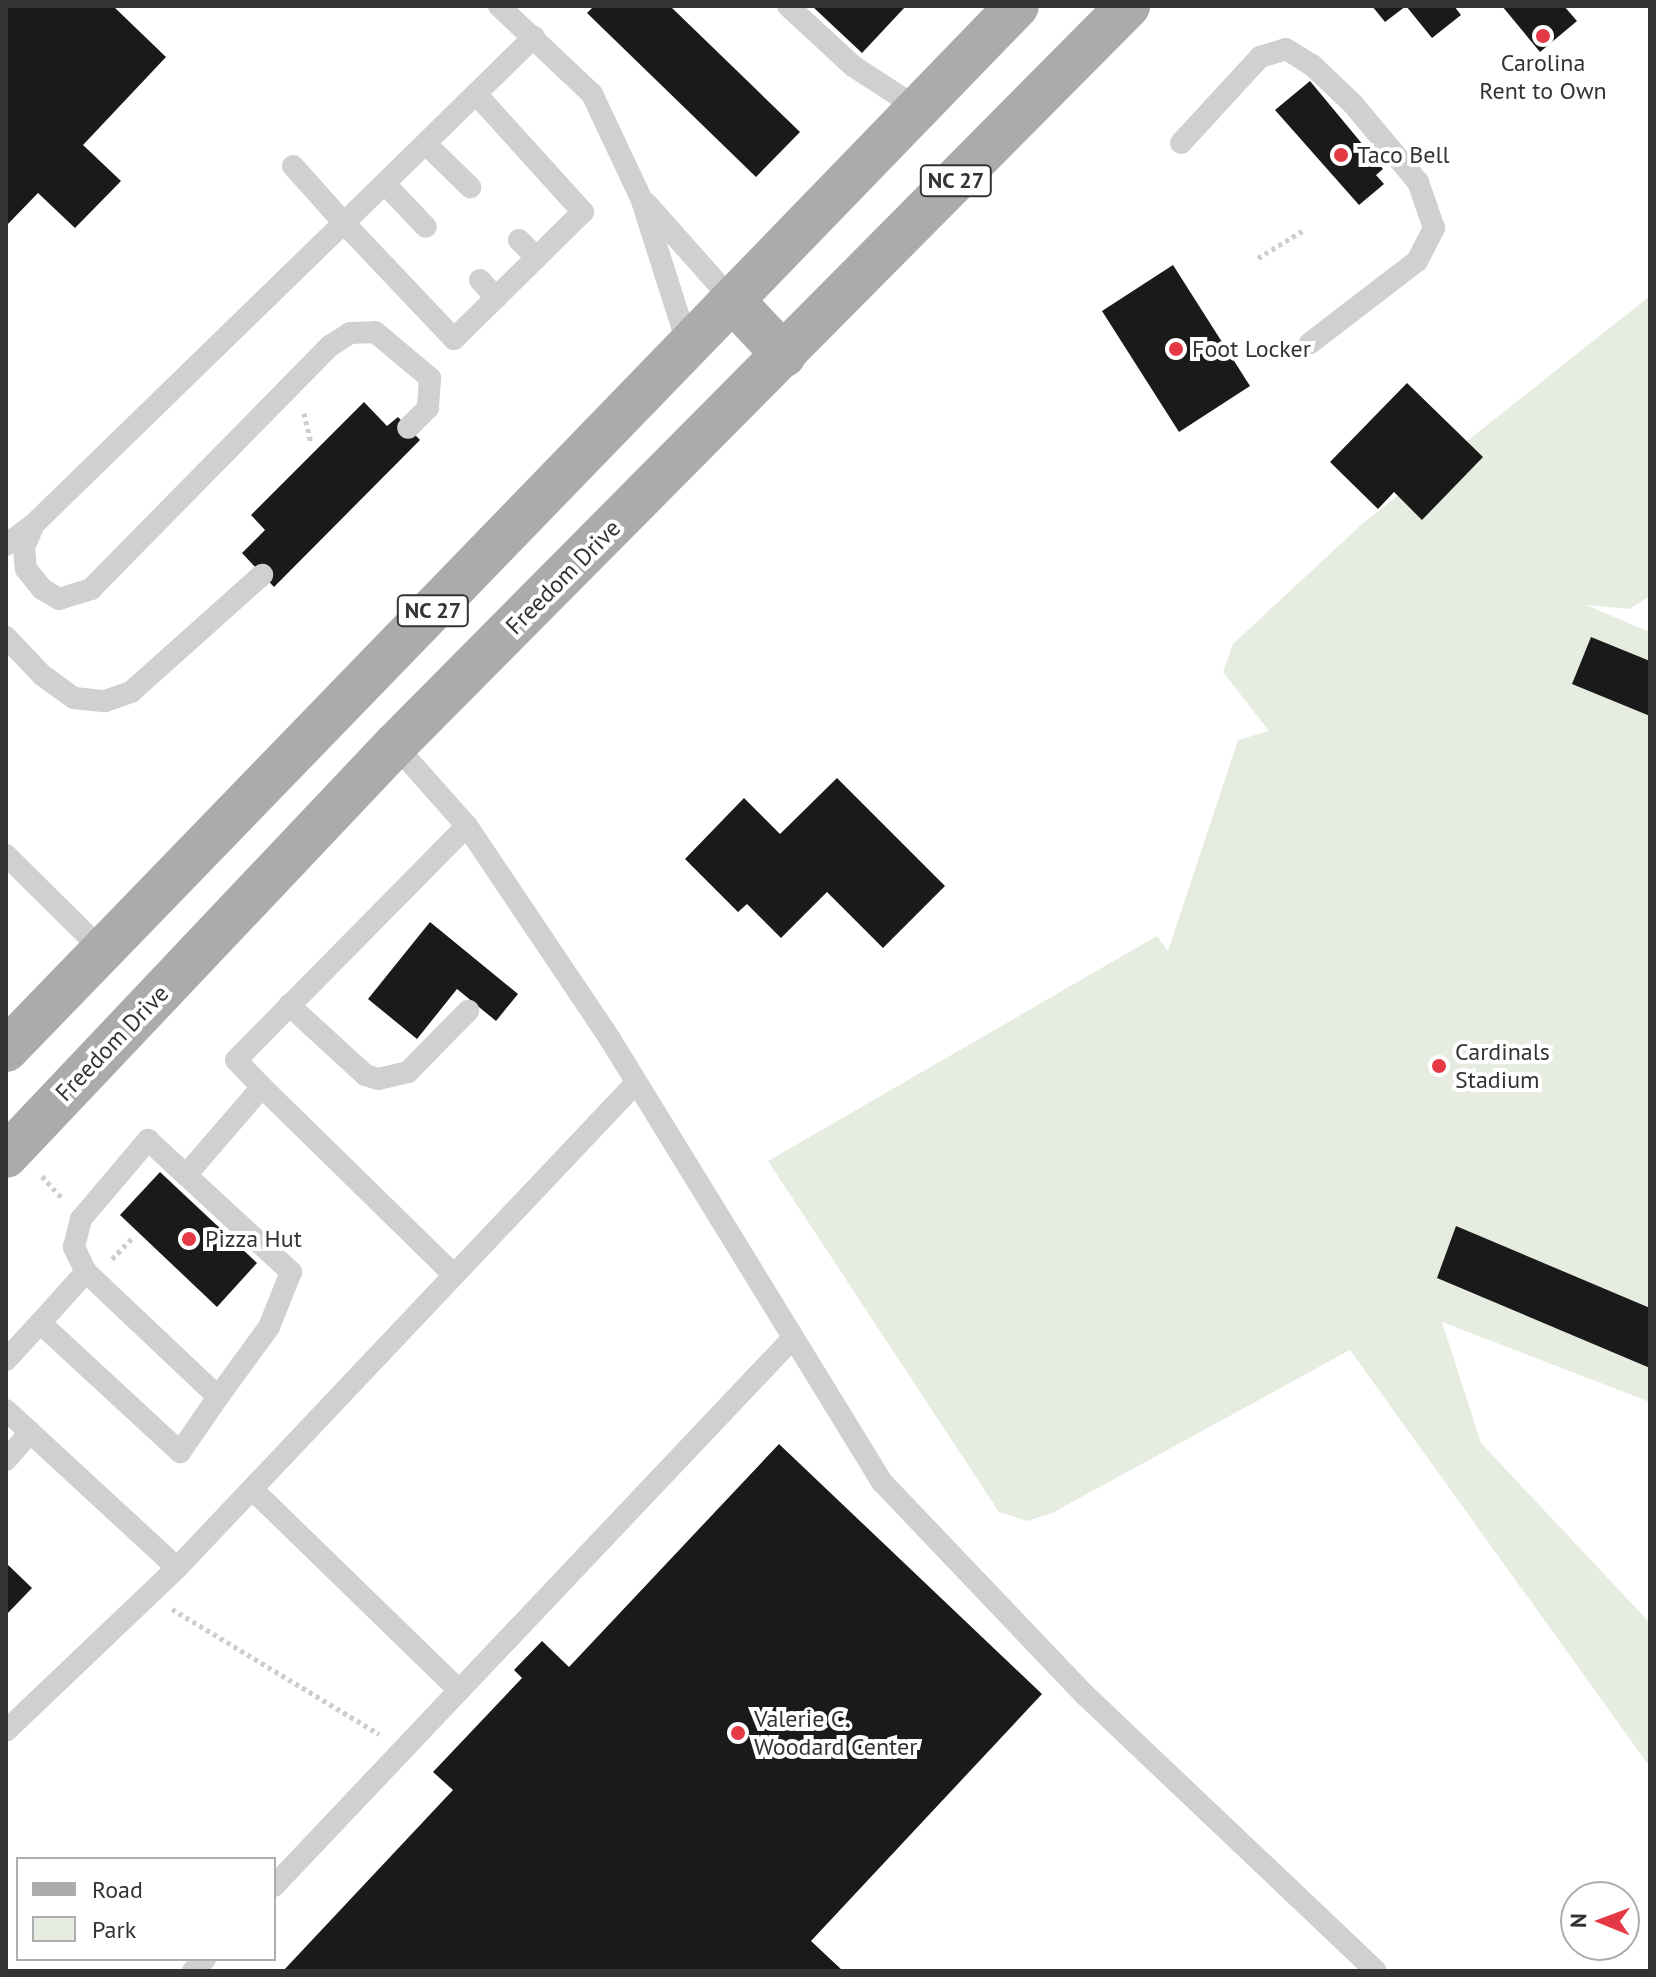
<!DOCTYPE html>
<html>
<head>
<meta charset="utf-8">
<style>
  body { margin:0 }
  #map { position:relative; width:1656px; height:1977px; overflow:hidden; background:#fff; font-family:"PT Sans",sans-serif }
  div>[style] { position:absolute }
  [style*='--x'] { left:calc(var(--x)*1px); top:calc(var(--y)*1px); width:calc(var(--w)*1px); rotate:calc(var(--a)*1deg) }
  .green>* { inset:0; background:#e6ecdf }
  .building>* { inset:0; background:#1a1a1a }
  .path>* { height:5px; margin-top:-2.5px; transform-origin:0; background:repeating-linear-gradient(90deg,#cdcdcd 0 4px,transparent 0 8px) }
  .lane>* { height:22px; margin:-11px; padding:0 11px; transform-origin:11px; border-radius:11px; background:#d0d0d0 }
  .primary>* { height:44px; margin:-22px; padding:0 22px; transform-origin:22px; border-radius:22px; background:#ababab }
  .dots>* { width:22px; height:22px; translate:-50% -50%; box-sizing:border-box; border:4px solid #fff; border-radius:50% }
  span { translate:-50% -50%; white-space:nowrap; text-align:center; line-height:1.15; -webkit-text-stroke:8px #fff; paint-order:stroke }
  .shield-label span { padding:2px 6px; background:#fff; border:2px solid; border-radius:6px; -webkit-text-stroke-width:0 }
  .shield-label { font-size:22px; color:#333; font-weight:700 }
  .poi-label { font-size:24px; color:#333 }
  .left { translate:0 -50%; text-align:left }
  .street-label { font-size:24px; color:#333 }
  .frame { position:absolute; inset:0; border:8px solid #333; pointer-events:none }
  .legend { position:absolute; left:16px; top:1857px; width:260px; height:104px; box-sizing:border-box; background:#fff; border:2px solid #adadad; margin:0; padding:10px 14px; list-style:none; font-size:24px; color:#333 }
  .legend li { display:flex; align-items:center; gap:16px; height:40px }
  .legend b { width:40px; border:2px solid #adadad }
  .north { position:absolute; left:1560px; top:1881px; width:80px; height:80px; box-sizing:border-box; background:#fff; border:2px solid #adadad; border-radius:50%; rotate:271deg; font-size:22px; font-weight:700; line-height:32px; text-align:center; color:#333 }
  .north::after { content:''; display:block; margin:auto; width:28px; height:36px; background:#e63946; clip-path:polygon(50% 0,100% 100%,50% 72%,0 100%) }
</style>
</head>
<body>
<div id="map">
  <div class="green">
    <div style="clip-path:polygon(1650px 296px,1650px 596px,1629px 609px,1586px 605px,1650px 632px,1650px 1402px,1442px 1322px,1481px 1443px,1650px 1623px,1650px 1767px,1350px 1350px,1052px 1513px,1027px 1521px,999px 1512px,768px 1161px,1157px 936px,1168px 951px,1238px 740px,1269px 731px,1223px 672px,1233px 644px,1361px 525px)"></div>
  </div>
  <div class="building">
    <div style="clip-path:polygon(6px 6px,113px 6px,166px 57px,83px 145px,121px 181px,75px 228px,38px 193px,6px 226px)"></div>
    <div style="clip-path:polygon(594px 6px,670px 6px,800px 132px,756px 177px,587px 13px)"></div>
    <div style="clip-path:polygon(812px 6px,906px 6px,862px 53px)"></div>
    <div style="clip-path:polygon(1372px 6px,1454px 6px,1461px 15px,1432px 38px,1406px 6px,1385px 22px)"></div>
    <div style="clip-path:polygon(1502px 6px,1564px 6px,1577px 21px,1540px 52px)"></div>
    <div style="clip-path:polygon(1310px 81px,1383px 169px,1376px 175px,1384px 184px,1359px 205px,1275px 110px)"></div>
    <div style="clip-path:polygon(1173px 265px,1250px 386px,1179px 432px,1102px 311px)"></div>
    <div style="clip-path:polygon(1407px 383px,1483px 457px,1422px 520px,1394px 492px,1378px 509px,1330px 462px)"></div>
    <div style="clip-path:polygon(364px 402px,387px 426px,398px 417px,420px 440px,274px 587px,242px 553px,265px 530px,251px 515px)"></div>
    <div style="clip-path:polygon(1591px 637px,1650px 661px,1650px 716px,1572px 684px)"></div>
    <div style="clip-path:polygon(837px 778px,945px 886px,883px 948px,827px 892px,781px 938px,747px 904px,738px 912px,685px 859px,744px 798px,780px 834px)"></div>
    <div style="clip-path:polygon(430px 922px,518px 994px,496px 1021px,457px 989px,417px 1039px,368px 999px)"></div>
    <div style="clip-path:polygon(160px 1172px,257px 1263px,217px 1307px,120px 1215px)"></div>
    <div style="clip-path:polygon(1456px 1226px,1650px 1308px,1650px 1368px,1437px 1278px)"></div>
    <div style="clip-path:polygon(779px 1444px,1042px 1694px,811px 1941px,843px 1971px,283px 1971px,453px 1790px,433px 1772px,522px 1678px,514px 1670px,542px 1641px,569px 1667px)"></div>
    <div style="clip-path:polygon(6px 1563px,32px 1588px,6px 1615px)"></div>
  </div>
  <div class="path">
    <div style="--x:1258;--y:258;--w:52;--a:-31.5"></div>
    <div style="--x:304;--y:413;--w:31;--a:77"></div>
    <div style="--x:42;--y:1176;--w:30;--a:48"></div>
    <div style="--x:112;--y:1259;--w:28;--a:-46"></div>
    <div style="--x:172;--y:1609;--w:242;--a:31.1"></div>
  </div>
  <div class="lane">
    <div style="--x:499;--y:6;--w:128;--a:43.4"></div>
    <div style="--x:592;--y:94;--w:115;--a:64.8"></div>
    <div style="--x:641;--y:198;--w:157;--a:72.3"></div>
    <div style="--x:788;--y:6;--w:88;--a:42.7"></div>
    <div style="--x:853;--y:66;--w:79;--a:33.1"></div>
    <div style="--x:1181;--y:143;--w:117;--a:-47.4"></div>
    <div style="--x:1260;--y:57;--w:27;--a:-17"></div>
    <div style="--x:1286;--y:49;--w:31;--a:32"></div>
    <div style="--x:1312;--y:65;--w:57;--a:43.6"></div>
    <div style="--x:1353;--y:104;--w:102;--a:50.2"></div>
    <div style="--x:1418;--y:182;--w:49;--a:70.8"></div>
    <div style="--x:1434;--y:228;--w:37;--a:117"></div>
    <div style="--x:1417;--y:261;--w:135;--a:142.5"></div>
    <div style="--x:426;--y:144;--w:62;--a:44.3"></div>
    <div style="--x:293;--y:166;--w:76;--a:48.2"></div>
    <div style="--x:344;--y:223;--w:266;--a:-44.4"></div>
    <div style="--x:385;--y:184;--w:59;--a:46.4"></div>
    <div style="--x:647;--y:204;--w:131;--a:48.4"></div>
    <div style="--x:519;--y:240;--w:25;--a:45"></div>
    <div style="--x:480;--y:280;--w:24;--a:48"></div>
    <div style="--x:34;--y:524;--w:26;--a:113"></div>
    <div style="--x:24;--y:548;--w:21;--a:85"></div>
    <div style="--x:26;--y:569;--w:26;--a:51"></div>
    <div style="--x:42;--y:589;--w:20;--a:30"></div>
    <div style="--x:59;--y:599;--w:34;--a:-17"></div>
    <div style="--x:91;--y:589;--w:341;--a:-45.5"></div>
    <div style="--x:330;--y:346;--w:24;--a:-33"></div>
    <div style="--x:350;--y:333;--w:25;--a:-2"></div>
    <div style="--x:375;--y:332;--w:72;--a:39.9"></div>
    <div style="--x:430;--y:378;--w:30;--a:94"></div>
    <div style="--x:428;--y:408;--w:28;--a:135"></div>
    <div style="--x:6;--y:545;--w:35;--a:-37"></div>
    <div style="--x:34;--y:524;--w:432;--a:-44.2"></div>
    <div style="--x:344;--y:223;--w:160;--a:46.5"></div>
    <div style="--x:454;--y:339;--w:181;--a:-44.6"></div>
    <div style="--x:583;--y:212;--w:156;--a:-132.2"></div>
    <div style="--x:6;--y:637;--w:52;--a:46.5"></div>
    <div style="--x:42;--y:675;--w:39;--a:36"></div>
    <div style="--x:74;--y:698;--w:31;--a:6"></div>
    <div style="--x:105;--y:701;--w:28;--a:-19"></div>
    <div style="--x:131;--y:692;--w:176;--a:-41.8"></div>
    <div style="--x:395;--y:745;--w:108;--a:48.4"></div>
    <div style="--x:467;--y:826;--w:257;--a:56.1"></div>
    <div style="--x:610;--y:1039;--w:520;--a:58.45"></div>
    <div style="--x:882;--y:1482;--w:293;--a:46.4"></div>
    <div style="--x:1084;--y:1694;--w:402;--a:43.5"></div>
    <div style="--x:6;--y:855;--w:135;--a:44.7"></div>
    <div style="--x:289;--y:1005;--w:103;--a:42.6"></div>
    <div style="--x:365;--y:1075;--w:14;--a:17"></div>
    <div style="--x:378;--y:1079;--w:31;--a:-13"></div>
    <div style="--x:408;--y:1072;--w:86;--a:-45.5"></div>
    <div style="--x:262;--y:1087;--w:37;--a:-134"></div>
    <div style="--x:236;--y:1060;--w:329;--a:-45.4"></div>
    <div style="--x:186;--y:1175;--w:116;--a:-49.2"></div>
    <div style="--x:262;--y:1087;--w:267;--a:44.4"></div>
    <div style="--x:86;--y:1272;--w:28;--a:-116"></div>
    <div style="--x:74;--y:1247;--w:29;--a:-76"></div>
    <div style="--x:81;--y:1219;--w:104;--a:-49.7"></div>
    <div style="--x:148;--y:1140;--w:195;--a:42.7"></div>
    <div style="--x:291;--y:1272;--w:59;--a:111.8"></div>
    <div style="--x:269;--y:1327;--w:87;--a:126.1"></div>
    <div style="--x:6;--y:1360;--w:50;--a:-47.4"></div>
    <div style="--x:40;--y:1323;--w:69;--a:-48"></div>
    <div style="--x:86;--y:1272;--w:182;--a:43.4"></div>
    <div style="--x:218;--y:1397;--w:67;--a:124.6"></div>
    <div style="--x:180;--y:1452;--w:190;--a:-137.3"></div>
    <div style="--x:6;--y:1410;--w:233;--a:42.7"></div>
    <div style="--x:177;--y:1568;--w:236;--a:136.4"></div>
    <div style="--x:6;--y:1460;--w:37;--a:-49"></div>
    <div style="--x:252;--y:1489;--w:289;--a:44.2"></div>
    <div style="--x:177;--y:1568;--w:666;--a:-46.58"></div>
    <div style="--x:274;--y:1886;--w:752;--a:-46.56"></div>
    <div style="--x:193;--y:1971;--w:17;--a:-45"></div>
  </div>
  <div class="primary">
    <div style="--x:734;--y:302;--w:73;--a:46.7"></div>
    <div style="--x:6;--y:1050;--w:1453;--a:-45.92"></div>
    <div style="--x:6;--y:1156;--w:566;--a:-46.58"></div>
    <div style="--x:395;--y:745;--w:1041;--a:-45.23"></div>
  </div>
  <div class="dots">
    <div style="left:1543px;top:36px;background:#e63946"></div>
    <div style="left:1341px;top:155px;background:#e63946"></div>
    <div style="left:1176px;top:349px;background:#e63946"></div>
    <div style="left:1439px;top:1066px;background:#e63946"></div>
    <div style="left:189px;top:1239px;background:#e63946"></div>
    <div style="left:738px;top:1733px;background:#e63946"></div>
  </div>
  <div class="shield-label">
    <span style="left:956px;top:181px">NC 27</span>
    <span style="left:433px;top:611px">NC 27</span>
  </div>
  <div class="poi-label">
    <span style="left:1543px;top:77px">Carolina<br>Rent to Own</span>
    <span class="left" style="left:1357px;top:155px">Taco Bell</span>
    <span class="left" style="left:1192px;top:349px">Foot Locker</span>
    <span class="left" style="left:1455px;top:1066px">Cardinals<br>Stadium</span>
    <span class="left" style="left:205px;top:1239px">Pizza Hut</span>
    <span class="left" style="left:754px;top:1733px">Valerie C.<br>Woodard Center</span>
  </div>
  <div class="street-label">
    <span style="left:563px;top:577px;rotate:-45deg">Freedom Drive</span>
    <span style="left:112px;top:1043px;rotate:-46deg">Freedom Drive</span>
  </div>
  <div class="frame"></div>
  <ul class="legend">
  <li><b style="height:10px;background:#ababab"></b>Road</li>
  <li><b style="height:22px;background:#e6ecdf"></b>Park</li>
  </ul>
  <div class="north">N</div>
</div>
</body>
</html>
